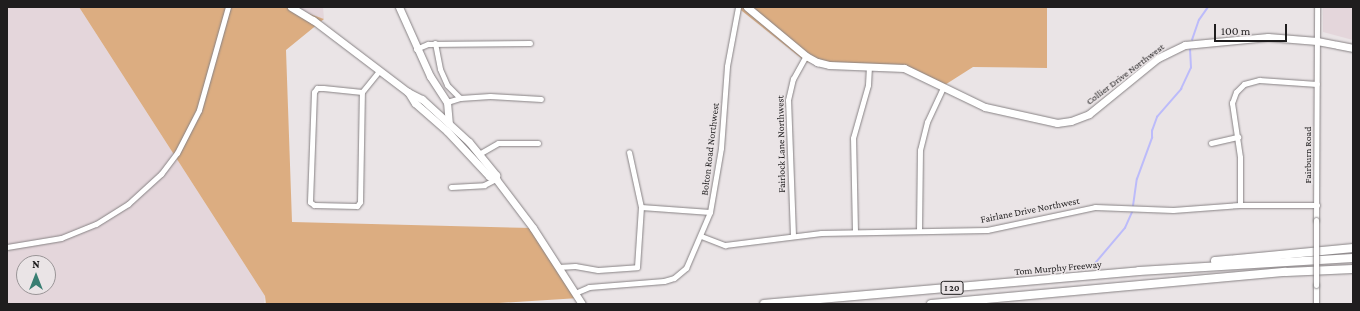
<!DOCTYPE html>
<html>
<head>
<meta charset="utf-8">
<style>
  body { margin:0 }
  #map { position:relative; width:1360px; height:311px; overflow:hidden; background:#eae4e6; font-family:"Crimson Pro",serif }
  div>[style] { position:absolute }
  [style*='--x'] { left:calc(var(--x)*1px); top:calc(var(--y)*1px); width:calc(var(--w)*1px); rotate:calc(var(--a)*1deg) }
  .built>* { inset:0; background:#e4d6db }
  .green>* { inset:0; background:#dcad81 }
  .stream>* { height:1.5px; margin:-0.75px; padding:0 0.75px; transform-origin:0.75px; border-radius:0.75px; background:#bcbbfa }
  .roads { filter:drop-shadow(0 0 1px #878284) drop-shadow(0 0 1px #878284) }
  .minor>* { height:5px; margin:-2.5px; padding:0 2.5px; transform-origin:2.5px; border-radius:2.5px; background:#fff }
  .major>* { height:7px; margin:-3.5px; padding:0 3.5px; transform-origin:3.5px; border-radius:3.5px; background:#fff }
  .highway>* { height:8px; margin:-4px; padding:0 4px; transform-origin:4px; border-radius:4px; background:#fff }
  .bridges { filter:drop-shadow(0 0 1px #878284) drop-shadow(0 0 1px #878284) }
  .minor-bridge>* { height:5px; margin:-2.5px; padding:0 2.5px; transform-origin:2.5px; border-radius:2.5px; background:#fff }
  span { translate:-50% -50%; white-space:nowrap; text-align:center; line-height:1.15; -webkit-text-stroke:3px #eae4e6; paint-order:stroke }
  .shield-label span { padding:1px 3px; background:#eae4e6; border:1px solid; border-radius:3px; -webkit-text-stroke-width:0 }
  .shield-label { font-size:9px; color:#1f1d1e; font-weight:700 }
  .street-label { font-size:10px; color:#1f1d1e }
  .frame { position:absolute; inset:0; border:8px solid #1f1d1e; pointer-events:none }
  .north { position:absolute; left:16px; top:255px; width:40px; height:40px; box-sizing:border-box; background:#eae4e6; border:1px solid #999496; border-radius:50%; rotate:0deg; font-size:11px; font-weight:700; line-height:16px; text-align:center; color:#1f1d1e }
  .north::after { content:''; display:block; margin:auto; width:14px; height:18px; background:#397e72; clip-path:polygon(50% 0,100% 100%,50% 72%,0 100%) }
  .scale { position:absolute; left:1214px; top:24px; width:73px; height:18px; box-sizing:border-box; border:2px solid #1f1d1e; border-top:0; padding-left:5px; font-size:12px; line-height:14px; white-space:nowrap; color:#1f1d1e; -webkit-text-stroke:3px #eae4e6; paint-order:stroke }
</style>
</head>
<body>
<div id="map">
  <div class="built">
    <div style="clip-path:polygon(evenodd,7px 7px,79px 7px,265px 296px,264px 304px,7px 304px,7px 7px,24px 263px,48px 263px,48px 287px,24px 287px,24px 263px)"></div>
    <div style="clip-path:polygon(290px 7px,323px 7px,324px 19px,299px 11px)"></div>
    <div style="clip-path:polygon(1323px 7px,1353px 7px,1353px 40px,1323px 32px)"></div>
  </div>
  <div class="green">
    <div style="clip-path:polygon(79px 7px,290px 7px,324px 19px,286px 50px,292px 222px,533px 228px,579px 298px,484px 304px,266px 304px,265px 296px)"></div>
    <div style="clip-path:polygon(737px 7px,1047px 7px,1047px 68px,973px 67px,940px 88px,893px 67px,858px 67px,806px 62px)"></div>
  </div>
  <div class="stream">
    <div style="--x:1192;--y:40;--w:21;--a:-71"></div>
    <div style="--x:1199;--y:20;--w:16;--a:-55"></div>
    <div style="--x:1133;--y:206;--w:27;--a:-82"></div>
    <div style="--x:1137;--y:179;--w:44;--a:-69.9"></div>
    <div style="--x:1152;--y:138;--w:7;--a:-90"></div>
    <div style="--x:1152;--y:131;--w:15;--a:-70"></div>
    <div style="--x:1157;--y:117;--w:37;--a:-49"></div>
    <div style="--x:1181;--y:89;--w:23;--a:-65"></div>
    <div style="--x:1191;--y:68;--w:21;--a:-93"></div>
    <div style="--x:1092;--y:267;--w:51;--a:-49.8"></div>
    <div style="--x:1125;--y:228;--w:17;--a:-66"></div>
  </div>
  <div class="roads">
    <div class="minor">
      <div style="--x:435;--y:43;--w:26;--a:79"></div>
      <div style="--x:440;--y:69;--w:17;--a:66"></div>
      <div style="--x:447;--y:85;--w:18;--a:45"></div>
      <div style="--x:416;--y:49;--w:13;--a:-23"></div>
      <div style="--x:428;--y:44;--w:102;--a:-0.6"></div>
      <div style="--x:362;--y:92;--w:39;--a:-174"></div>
      <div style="--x:323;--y:88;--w:6;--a:180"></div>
      <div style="--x:317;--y:88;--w:5;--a:127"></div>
      <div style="--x:314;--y:92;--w:110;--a:92.1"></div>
      <div style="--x:310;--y:202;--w:5;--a:37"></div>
      <div style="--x:314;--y:205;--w:43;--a:1.3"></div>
      <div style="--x:357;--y:206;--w:5;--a:-53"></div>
      <div style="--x:360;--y:202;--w:110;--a:-89"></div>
      <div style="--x:362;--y:92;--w:28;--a:-51"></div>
      <div style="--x:447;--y:102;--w:14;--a:-17"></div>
      <div style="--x:460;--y:98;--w:30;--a:-4"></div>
      <div style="--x:490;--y:96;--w:51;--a:3.4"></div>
      <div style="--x:1211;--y:143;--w:28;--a:-13"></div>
      <div style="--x:479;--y:154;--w:22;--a:-30"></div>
      <div style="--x:498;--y:143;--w:40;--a:0"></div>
      <div style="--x:451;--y:187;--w:33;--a:-3"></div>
      <div style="--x:484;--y:185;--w:13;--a:-27"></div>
      <div style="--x:1240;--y:205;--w:48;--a:-90"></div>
      <div style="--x:1240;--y:157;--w:55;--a:-98.4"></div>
      <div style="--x:1232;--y:103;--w:12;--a:-70"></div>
      <div style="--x:1236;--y:92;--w:11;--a:-45"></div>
      <div style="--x:1244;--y:84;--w:16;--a:-15"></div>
      <div style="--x:1259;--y:80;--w:58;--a:3.9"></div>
      <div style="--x:641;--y:207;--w:69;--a:4.1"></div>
      <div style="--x:1316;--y:220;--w:213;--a:-89.7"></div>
      <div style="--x:919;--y:231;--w:81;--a:-89.3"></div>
      <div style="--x:920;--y:150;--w:29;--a:-76"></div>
      <div style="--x:927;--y:122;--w:38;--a:-65"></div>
      <div style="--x:855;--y:232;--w:94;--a:-91.2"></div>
      <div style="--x:853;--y:138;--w:55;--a:-74.2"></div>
      <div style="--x:868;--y:85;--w:19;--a:-87"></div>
      <div style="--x:793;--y:235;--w:135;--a:-92.1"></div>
      <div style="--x:788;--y:100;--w:22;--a:-77"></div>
      <div style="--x:793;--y:79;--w:26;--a:-61"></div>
      <div style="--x:701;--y:236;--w:26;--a:21"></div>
      <div style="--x:725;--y:245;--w:97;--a:-7.1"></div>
      <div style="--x:821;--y:233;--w:166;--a:-1"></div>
      <div style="--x:987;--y:230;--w:110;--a:-12"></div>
      <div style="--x:1095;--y:207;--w:78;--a:2.2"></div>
      <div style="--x:1173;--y:210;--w:67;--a:-4.3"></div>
      <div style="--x:1240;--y:205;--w:77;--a:0"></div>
      <div style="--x:7;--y:247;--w:55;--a:-9.5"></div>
      <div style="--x:61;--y:238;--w:38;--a:-22"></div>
      <div style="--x:96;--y:224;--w:38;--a:-32"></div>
      <div style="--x:128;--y:204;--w:45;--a:-42.3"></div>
      <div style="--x:161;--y:174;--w:26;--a:-53"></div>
      <div style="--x:177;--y:153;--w:48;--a:-62.9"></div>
      <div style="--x:199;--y:110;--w:107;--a:-74.3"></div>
      <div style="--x:558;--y:267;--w:17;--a:-3"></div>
      <div style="--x:575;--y:266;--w:23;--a:10"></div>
      <div style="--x:598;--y:270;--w:39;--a:-4"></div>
      <div style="--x:637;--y:267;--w:60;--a:-86.2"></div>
      <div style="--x:641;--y:207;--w:56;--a:-102.3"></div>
      <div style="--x:575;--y:293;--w:15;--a:-23"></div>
      <div style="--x:589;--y:287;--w:75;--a:-4.6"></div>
      <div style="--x:664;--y:281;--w:10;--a:-17"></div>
      <div style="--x:674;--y:278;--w:16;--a:-40"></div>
      <div style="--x:686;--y:268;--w:61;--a:-66.8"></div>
      <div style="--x:710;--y:212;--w:65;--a:-80.2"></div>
      <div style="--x:721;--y:148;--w:82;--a:-85.8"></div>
      <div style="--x:727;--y:66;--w:60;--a:-79.4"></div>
      <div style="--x:1316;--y:304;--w:19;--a:-90"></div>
    </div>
    <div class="major">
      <div style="--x:291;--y:7;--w:26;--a:31"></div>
      <div style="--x:313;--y:20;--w:119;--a:37.2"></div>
      <div style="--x:408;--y:92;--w:16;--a:27"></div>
      <div style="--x:422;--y:99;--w:64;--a:42.5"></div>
      <div style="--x:469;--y:142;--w:43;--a:50.7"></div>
      <div style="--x:496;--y:175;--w:4;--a:90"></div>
      <div style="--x:496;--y:179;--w:61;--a:52.9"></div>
      <div style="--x:533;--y:228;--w:90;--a:57.2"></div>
      <div style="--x:399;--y:7;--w:76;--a:65.8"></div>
      <div style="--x:430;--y:76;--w:31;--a:57"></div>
      <div style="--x:447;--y:102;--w:21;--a:85"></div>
      <div style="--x:747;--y:7;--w:77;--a:39.7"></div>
      <div style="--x:806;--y:56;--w:13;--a:29"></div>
      <div style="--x:817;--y:62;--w:12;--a:14"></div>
      <div style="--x:829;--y:65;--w:75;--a:2.3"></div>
      <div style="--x:904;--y:68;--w:90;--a:25.7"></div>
      <div style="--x:985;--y:107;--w:74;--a:12.5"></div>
      <div style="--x:1057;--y:123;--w:14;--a:-8"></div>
      <div style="--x:1071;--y:121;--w:19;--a:-21"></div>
      <div style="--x:1089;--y:114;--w:89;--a:-39.1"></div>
      <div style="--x:1158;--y:58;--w:30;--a:-26"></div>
      <div style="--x:1185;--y:45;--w:83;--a:-5.5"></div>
      <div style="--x:1268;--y:37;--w:49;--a:4.7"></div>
      <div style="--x:1317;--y:41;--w:37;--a:11"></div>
      <div style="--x:408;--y:92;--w:13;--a:58"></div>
      <div style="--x:415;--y:103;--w:43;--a:41.2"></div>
      <div style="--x:447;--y:131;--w:62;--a:47"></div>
      <div style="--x:489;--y:176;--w:8;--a:23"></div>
    </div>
    <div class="highway">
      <div style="--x:1215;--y:261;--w:139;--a:-5.4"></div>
      <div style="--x:764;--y:304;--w:376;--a:-5"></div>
      <div style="--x:1139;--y:271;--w:214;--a:-3.5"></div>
      <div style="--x:931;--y:304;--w:356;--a:-5.2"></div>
      <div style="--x:1286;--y:272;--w:67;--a:-2.6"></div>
    </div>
  </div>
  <div class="bridges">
    <div class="minor-bridge">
      <div style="--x:1316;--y:285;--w:65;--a:-90"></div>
    </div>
  </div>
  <div class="shield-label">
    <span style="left:952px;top:288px">I 20</span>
  </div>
  <div class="street-label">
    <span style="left:1125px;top:74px;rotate:-37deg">Collier Drive Northwest</span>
    <span style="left:781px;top:144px;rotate:-91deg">Fairlock Lane Northwest</span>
    <span style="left:710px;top:149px;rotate:-83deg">Bolton Road Northwest</span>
    <span style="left:1308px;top:155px;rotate:-90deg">Fairburn Road</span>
    <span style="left:1030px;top:210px;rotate:-11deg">Fairlane Drive Northwest</span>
    <span style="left:1058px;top:268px;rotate:-5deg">Tom Murphy Freeway</span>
  </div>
  <div class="frame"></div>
  <div class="north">N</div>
  <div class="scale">100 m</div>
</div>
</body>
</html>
